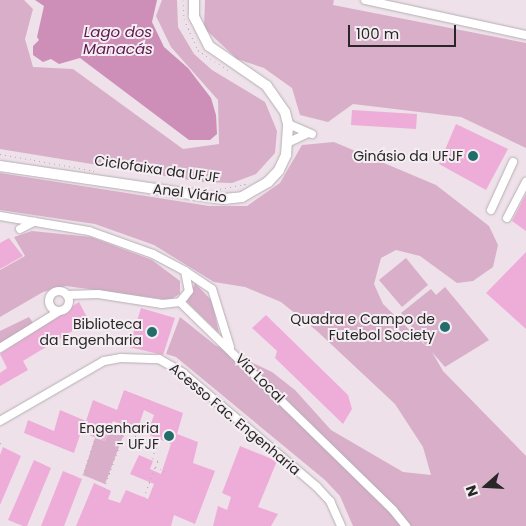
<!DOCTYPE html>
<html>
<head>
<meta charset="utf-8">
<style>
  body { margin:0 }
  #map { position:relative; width:526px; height:526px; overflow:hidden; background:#f4eef2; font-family:Poppins,sans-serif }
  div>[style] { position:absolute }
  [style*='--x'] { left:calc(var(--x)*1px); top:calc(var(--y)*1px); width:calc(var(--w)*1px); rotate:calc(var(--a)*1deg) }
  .built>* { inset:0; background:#eee1e9 }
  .green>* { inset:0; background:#d8aec9 }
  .water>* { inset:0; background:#cd8eb8 }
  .building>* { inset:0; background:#eeadd8 }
  .path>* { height:1px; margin-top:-0.5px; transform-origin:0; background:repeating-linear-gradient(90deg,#b1adb0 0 1px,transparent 0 5px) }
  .roads { filter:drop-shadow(0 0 1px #b4afb2) drop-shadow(0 0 1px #b4afb2) }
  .minor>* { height:8px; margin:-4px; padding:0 4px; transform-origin:4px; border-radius:4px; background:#fff }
  .minor>.ring { margin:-4px; padding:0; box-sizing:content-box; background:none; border:8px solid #fff; border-radius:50% }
  .major>* { height:10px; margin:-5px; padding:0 5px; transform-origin:5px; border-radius:5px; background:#fff }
  .dots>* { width:14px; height:14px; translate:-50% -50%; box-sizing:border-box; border:2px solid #f4eef2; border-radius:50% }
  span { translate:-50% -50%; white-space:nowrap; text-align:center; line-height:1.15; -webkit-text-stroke:4px #f4eef2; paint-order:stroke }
  .poi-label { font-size:14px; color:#282627 }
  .right { translate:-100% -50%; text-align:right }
  .street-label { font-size:14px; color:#282627 }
  .water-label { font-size:15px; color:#61174e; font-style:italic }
  .north { position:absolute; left:461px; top:461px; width:50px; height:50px; -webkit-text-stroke:4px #f4eef2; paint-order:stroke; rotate:251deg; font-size:14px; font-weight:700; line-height:20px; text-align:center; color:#282627 }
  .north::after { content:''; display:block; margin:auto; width:18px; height:22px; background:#282627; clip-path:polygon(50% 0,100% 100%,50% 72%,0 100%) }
  .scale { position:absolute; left:348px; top:25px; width:108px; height:22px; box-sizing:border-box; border:2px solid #282627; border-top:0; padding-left:6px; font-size:15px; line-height:18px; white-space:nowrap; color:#282627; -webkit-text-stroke:4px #f4eef2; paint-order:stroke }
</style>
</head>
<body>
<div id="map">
  <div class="built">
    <div style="clip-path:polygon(0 0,526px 0,526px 526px,0 526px)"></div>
  </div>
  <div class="green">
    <div style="clip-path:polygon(0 0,24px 0,33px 9px,25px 39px,33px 67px,73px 69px,183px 149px,219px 144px,218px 100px,171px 47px,156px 16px,162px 0,177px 0,178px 27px,194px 54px,212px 70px,265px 102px,277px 131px,275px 153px,256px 174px,232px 183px,202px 182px,0 149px)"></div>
    <div style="clip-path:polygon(205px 0,334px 0,333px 5px,526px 43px,526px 148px,461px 117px,353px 104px,328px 122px,300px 115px,292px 88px,264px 68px,237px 59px,204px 28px)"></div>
    <div style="clip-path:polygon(334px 142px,436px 185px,489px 226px,498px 245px,493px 267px,473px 281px,457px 283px,420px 256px,396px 250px,381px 258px,374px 284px,383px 304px,427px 347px,401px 313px,431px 289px,436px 295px,445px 287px,489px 340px,445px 367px,432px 352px,443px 371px,526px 456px,526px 526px,353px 526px,340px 496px,325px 480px,176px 357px,166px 354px,180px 317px,215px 345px,272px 372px,295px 390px,331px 430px,403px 472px,431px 475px,423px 447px,395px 404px,317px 331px,281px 302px,245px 287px,214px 282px,154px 245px,95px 224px,0 210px,0 173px,209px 206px,247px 206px,280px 183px,302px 145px)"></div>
    <div style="clip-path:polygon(32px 231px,91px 237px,152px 260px,180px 281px,180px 294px,169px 300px,66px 286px,43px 292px,0 317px,0 270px,25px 256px,14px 237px)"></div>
    <div style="clip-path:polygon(406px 258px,428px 285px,402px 307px,379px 280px)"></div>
    <div style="clip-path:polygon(195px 283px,212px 301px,219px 333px,187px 302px)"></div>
    <div style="clip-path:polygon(29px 317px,33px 323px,0 345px,0 331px)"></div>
    <div style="clip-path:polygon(107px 424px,125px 431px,105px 484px,83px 475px,95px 438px,105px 441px,110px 430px,106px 428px)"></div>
  </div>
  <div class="water">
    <div style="clip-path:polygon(35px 0,157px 0,152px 22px,164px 47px,188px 68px,211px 98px,216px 115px,217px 134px,210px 140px,189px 140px,80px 58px,59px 64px,51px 59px,43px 62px,33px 55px,33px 46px,39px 40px,37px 37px,44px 6px)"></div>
  </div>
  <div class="building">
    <div style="clip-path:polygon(352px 110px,417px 114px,416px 129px,351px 125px)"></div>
    <div style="clip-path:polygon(456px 124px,508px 149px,486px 190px,439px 164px)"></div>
    <div style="clip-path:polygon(526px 194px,526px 231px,512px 221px)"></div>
    <div style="clip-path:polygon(9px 238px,23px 256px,0 269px,0 243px)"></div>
    <div style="clip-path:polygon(526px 252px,526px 329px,486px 293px)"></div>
    <div style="clip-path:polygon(79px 302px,89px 321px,23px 361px,28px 370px,0 386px,0 373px,7px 368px,0 354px)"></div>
    <div style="clip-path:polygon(141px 308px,175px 318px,163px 355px,129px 347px)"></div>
    <div style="clip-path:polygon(266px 315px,348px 395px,352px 409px,343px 424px,275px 358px,277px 351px,252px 328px)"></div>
    <div style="clip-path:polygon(124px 390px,183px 413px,177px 434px,198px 442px,193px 463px,215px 471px,195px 524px,174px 515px,171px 526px,76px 526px,94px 483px,111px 491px,108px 499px,120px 503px,126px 490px,148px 499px,154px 484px,130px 474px,139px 455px,153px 461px,150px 469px,161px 474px,171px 444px,147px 434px,154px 415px,144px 410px,137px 431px,113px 421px,105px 441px,81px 432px,74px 453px,24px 433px,28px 420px,54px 431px,60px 410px,86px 421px,93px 400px,117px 410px)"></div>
    <div style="clip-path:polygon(240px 446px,277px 461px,258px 507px,278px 514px,271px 526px,213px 526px,218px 506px,227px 510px,231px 497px,222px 493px)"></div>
    <div style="clip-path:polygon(3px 447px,21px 456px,0 505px,0 455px)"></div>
    <div style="clip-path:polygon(34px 460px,51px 468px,27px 526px,23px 526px,8px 520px)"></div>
    <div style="clip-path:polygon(63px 471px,82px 479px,64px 526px,41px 526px)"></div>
  </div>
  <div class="path">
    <div style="--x:183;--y:0;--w:19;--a:87"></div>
    <div style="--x:184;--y:19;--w:34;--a:66"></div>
    <div style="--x:198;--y:50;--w:36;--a:34"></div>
    <div style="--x:0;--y:154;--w:97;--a:10.1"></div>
    <div style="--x:220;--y:189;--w:26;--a:-11"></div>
    <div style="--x:107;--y:424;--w:55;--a:22.4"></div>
    <div style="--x:0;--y:443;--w:3;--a:18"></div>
    <div style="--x:42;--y:464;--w:5;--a:-68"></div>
    <div style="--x:156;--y:467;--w:6;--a:-72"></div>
    <div style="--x:158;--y:461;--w:7;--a:-153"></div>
    <div style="--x:152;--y:458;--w:21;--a:-67"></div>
    <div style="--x:73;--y:475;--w:4;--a:-56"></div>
    <div style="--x:83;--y:475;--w:39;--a:-72"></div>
    <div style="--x:104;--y:488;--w:61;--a:-69.8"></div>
    <div style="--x:144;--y:497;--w:32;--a:-70"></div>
    <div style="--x:155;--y:467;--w:15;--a:23"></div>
  </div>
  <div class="roads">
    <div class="minor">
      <div style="--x:365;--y:0;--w:165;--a:12.3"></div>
      <div style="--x:288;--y:124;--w:26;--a:23"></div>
      <div style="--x:289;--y:142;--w:21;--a:-25"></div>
      <div style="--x:491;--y:210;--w:53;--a:-65.4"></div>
      <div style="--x:0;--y:216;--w:90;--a:9.6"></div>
      <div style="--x:89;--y:231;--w:68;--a:19.8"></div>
      <div style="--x:153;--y:254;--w:36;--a:28"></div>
      <div style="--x:185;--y:271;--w:32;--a:34"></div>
      <div style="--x:212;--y:289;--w:61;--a:72.8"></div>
      <div style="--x:507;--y:218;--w:41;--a:-62.2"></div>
      <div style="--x:20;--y:229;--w:16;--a:-27"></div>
      <div style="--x:185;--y:271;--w:20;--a:79"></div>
      <div style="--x:189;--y:291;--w:14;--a:129"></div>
      <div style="--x:180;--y:302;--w:298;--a:44.3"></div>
      <div style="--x:393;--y:510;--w:21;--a:51"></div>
      <div class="ring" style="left:49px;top:291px;width:12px;height:12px"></div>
      <div style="--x:67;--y:295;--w:31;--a:-2"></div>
      <div style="--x:98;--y:294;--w:65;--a:8.9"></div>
      <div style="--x:162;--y:304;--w:18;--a:-6"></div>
      <div style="--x:0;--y:348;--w:68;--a:-31.8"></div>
      <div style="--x:0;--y:421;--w:120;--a:-30"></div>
      <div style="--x:104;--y:361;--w:17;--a:-10"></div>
      <div style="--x:121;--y:358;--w:38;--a:2"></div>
      <div style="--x:159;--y:359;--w:28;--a:30"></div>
      <div style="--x:183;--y:373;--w:175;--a:40.4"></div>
      <div style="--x:316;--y:486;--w:21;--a:47"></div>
      <div style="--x:330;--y:501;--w:27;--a:66"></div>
    </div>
    <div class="major">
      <div style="--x:0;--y:166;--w:226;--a:8.4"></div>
      <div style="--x:224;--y:199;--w:18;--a:-6"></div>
      <div style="--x:242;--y:197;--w:30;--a:-30"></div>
      <div style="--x:268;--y:182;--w:16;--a:-47"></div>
      <div style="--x:279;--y:170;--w:17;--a:-65"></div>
      <div style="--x:286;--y:155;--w:31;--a:-86"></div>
      <div style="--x:288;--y:124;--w:12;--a:-104"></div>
      <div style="--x:285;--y:112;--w:32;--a:-125"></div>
      <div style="--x:267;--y:86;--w:70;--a:-145.4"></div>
      <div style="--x:209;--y:46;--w:34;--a:-117"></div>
      <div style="--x:194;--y:16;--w:16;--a:-90"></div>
    </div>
  </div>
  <div class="dots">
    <div style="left:473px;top:156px;background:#226d69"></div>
    <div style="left:445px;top:327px;background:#226d69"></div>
    <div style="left:152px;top:332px;background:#226d69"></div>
    <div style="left:169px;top:436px;background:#226d69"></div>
  </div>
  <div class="poi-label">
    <span class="right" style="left:463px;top:156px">Ginásio da UFJF</span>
    <span class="right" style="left:435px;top:327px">Quadra e Campo de<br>Futebol Society</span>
    <span class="right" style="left:142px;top:332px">Biblioteca<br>da Engenharia</span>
    <span class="right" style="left:159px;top:436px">Engenharia<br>- UFJF</span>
  </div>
  <div class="street-label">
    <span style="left:157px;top:169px;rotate:8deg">Ciclofaixa da UFJF</span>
    <span style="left:190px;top:193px;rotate:7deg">Anel Viário</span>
    <span style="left:260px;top:378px;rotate:45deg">Via Local</span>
    <span style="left:235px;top:419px;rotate:40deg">Acesso Fac. Engenharia</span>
  </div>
  <div class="water-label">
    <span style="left:118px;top:40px">Lago dos<br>Manacás</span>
  </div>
  <div class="north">N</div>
  <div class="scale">100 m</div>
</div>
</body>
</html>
